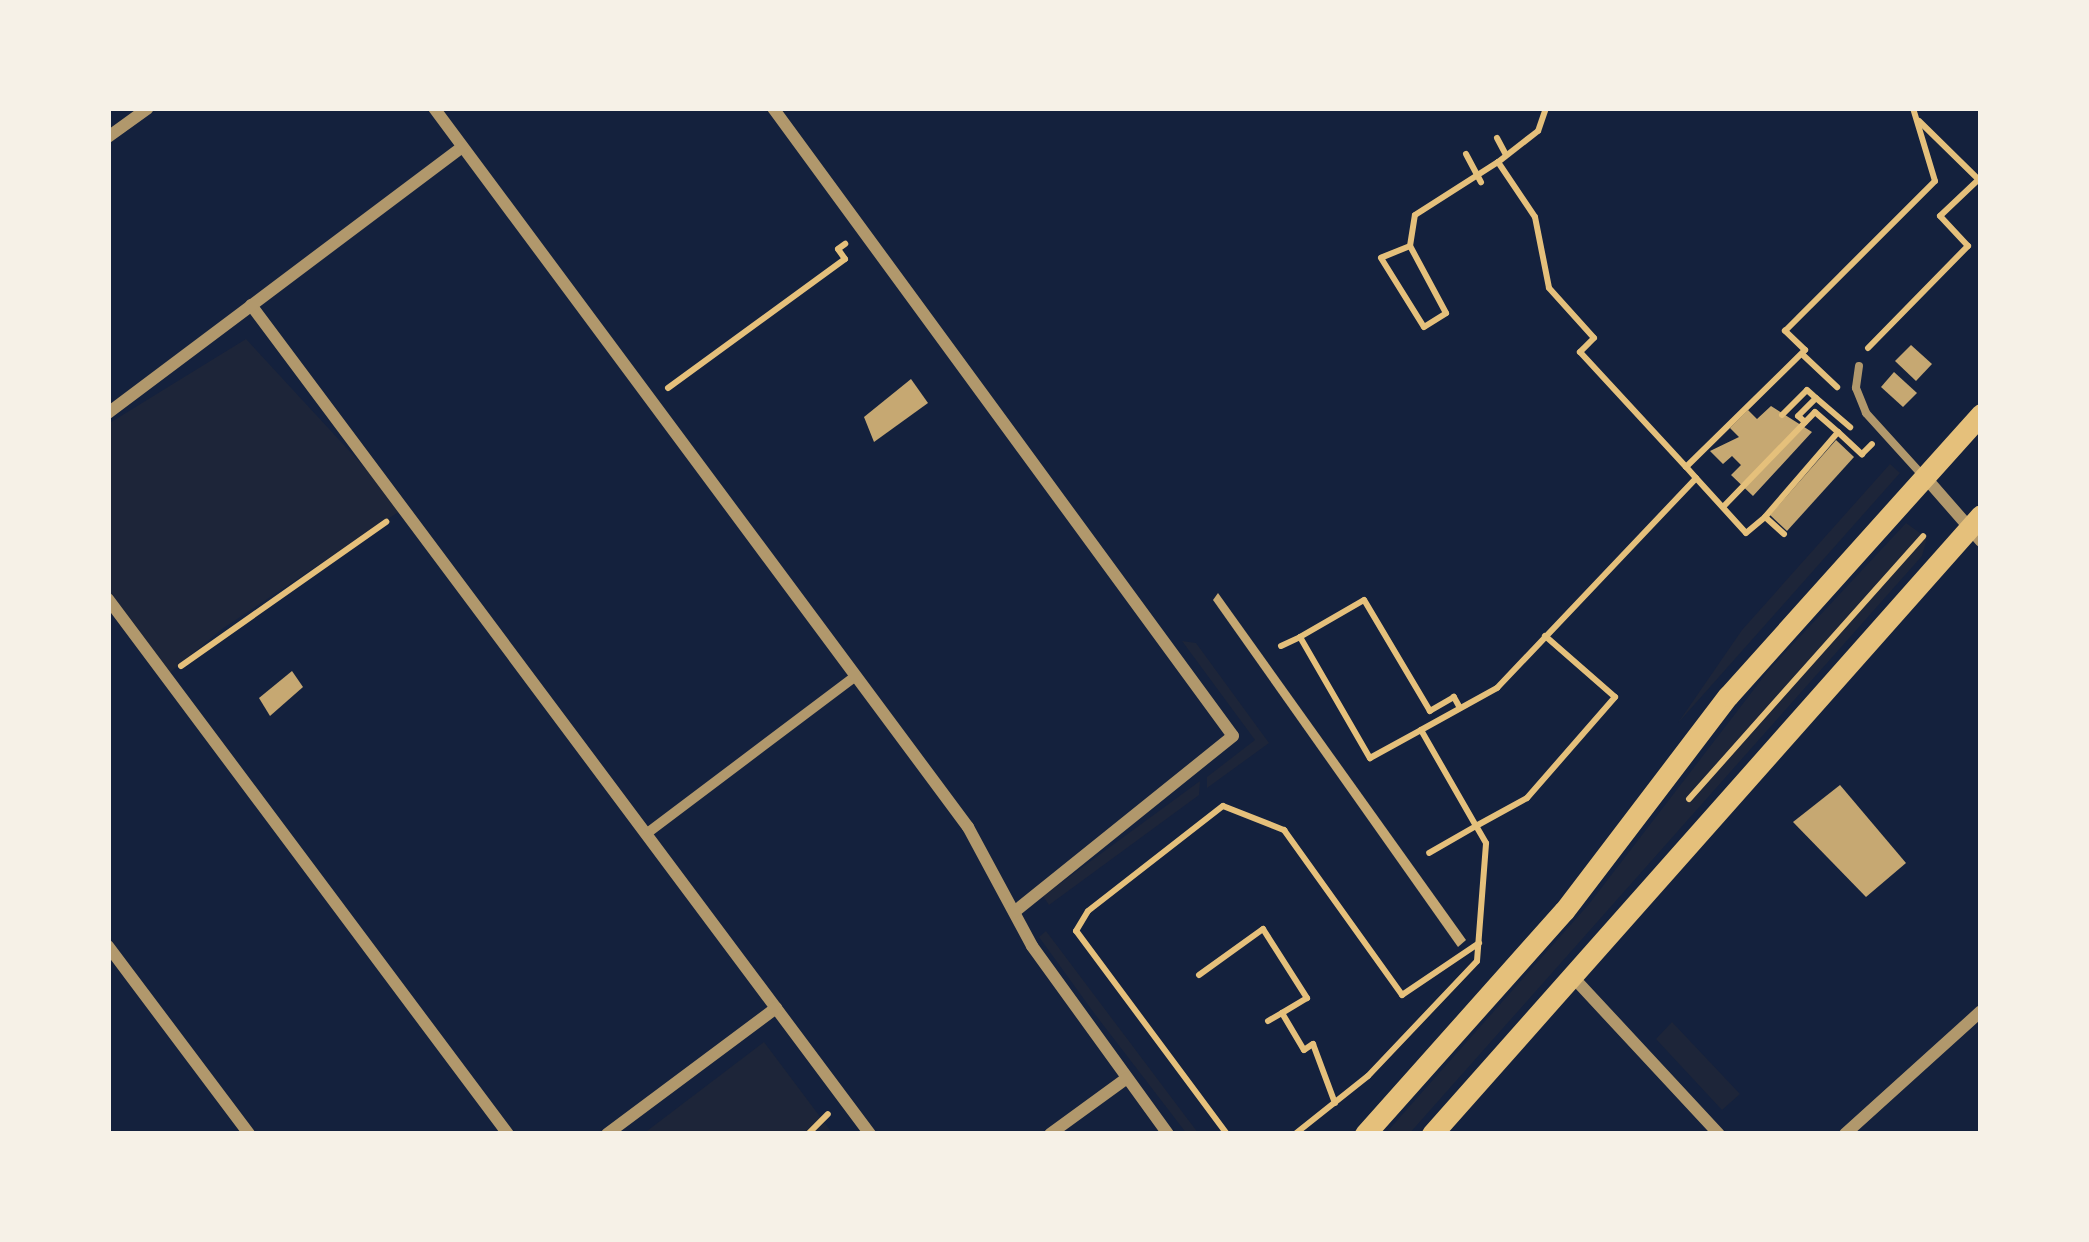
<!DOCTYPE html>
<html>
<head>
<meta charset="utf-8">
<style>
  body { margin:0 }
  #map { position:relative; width:2089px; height:1242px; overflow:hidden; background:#14213d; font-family:Rubik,sans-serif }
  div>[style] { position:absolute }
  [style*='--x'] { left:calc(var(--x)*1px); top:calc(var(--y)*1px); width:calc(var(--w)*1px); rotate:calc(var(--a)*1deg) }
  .green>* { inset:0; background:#1d2539 }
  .building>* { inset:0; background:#c6a872 }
  .path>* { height:6px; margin:-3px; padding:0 3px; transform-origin:3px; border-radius:3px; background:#e5c07b }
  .service>* { height:8px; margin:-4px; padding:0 4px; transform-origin:4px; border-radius:4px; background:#b1986c }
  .pedestrian>* { height:10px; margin:-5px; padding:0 5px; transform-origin:5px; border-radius:5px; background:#b1986c }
  .minor>* { height:12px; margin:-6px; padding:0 6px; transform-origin:6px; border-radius:6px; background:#b1986c }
  .secondary>* { height:21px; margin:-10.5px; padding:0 10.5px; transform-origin:10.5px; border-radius:10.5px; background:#e5c07b }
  span { translate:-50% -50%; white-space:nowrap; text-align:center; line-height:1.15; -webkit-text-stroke:9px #f6f1e7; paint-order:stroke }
  .frame { position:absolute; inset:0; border:111px solid #f6f1e7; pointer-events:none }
</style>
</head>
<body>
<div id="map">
  <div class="green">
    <div style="clip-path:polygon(246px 339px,403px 509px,222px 629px,166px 676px,108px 599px,108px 424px)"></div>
    <div style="clip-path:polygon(1890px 464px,1900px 473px,1678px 723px,1742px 630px)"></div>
    <div style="clip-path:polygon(1906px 523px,1927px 538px,1922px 556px,1409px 1134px,1385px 1134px,1589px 904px,1768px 671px)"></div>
    <div style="clip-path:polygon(1182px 641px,1196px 643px,1269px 743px,1207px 788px,1207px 777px,1255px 740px)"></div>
    <div style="clip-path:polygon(1200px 781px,1199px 795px,1049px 905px,1043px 896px)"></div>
    <div style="clip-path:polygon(1046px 931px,1186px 1117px,1199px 1134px,1187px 1134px,1094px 1013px,1039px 937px)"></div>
    <div style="clip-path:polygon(1672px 1022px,1740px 1094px,1722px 1110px,1656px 1039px)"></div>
    <div style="clip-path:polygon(764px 1042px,833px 1134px,643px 1134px)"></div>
  </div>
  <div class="building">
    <div style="clip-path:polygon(1911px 345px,1932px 364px,1916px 381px,1895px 361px)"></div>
    <div style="clip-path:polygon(1894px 372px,1917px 393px,1903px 407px,1881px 387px)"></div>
    <div style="clip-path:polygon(911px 379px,928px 403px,874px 442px,864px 417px)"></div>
    <div style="clip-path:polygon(1771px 406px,1812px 432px,1753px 496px,1731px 475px,1741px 465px,1732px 456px,1723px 464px,1710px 451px,1739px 437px,1730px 428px,1748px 410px,1757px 419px)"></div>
    <div style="clip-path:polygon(1836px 440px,1854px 457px,1787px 531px,1770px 515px)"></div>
    <div style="clip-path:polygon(1218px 593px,1466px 940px,1458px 947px,1213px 600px)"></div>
    <div style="clip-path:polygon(292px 671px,303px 687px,270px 716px,259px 698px)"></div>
    <div style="clip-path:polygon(1840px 785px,1906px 863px,1866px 897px,1793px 822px)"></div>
  </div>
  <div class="path">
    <div style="--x:1546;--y:108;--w:24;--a:109"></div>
    <div style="--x:1538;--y:131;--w:51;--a:142.2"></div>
    <div style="--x:1498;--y:162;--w:66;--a:56.1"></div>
    <div style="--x:1535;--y:217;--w:72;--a:78.8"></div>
    <div style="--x:1549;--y:288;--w:67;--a:48"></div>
    <div style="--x:1594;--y:338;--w:20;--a:135"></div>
    <div style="--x:1580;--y:352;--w:156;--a:47.3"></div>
    <div style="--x:1686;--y:467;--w:167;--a:-44.5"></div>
    <div style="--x:1805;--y:350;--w:28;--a:-136"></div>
    <div style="--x:1785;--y:331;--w:212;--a:-45"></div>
    <div style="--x:1935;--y:181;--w:76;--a:-106.8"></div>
    <div style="--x:1919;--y:121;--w:83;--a:44.5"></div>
    <div style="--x:1497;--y:138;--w:19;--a:62"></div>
    <div style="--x:1466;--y:154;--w:32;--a:62"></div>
    <div style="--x:1410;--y:246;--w:31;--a:158"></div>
    <div style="--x:1381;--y:258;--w:81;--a:58.1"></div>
    <div style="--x:1424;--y:327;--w:26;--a:-32"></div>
    <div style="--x:1446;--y:313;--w:76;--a:-118.2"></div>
    <div style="--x:1410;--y:246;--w:31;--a:-81"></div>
    <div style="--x:1415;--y:215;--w:98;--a:-32.6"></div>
    <div style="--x:1868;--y:348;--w:143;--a:-45.6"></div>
    <div style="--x:1968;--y:246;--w:41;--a:-133"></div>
    <div style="--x:1940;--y:216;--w:54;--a:-43.5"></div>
    <div style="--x:1803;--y:355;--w:47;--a:43.3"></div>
    <div style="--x:668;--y:388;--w:219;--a:-36.1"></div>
    <div style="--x:845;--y:259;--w:12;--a:-125"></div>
    <div style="--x:838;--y:249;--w:9;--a:-36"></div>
    <div style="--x:1782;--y:415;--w:35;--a:-45"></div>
    <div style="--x:1807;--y:390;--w:12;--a:42"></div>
    <div style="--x:1805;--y:422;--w:9;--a:-139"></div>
    <div style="--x:1798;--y:416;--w:25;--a:-45"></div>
    <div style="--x:1816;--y:398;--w:45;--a:40.5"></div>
    <div style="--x:1696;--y:478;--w:74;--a:47.7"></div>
    <div style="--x:1746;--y:533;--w:25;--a:-40"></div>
    <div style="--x:1723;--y:507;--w:132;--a:-45.9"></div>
    <div style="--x:1815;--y:412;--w:30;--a:41"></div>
    <div style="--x:1784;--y:534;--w:25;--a:-138"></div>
    <div style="--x:1765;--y:517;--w:112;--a:-49.3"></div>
    <div style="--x:1838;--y:432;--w:33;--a:43"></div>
    <div style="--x:1862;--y:454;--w:14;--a:-45"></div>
    <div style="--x:1281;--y:646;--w:21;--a:-25"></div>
    <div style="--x:181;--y:666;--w:251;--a:-35.1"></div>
    <div style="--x:1460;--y:708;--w:13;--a:-119"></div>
    <div style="--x:1454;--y:697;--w:28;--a:150"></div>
    <div style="--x:1430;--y:711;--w:129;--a:-120.7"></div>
    <div style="--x:1364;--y:600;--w:74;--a:150"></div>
    <div style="--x:1300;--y:637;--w:140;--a:60"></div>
    <div style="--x:1370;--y:758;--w:58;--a:-28.8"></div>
    <div style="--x:1421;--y:730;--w:87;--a:-28.9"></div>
    <div style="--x:1497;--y:688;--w:289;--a:-46.5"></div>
    <div style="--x:1696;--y:478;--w:15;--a:-132"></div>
    <div style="--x:1421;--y:730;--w:111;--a:60.2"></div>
    <div style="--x:1476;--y:826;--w:54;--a:150.1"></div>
    <div style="--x:1689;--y:799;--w:352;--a:-48.3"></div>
    <div style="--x:1199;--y:975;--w:79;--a:-35.7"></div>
    <div style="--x:1263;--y:929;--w:82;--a:57.5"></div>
    <div style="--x:1307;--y:998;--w:29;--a:149"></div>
    <div style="--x:1268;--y:1021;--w:16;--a:-30"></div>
    <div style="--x:1282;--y:1013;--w:43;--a:59.3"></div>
    <div style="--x:1304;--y:1050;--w:11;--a:-34"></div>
    <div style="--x:1313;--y:1044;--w:63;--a:69.6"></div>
    <div style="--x:808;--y:1134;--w:28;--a:-45"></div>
    <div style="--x:1227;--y:1134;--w:253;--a:-126.6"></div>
    <div style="--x:1076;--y:931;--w:23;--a:-59"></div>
    <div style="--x:1088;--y:911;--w:171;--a:-37.9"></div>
    <div style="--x:1223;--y:806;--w:66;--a:21.5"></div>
    <div style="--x:1284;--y:830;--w:203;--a:54.4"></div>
    <div style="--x:1402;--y:995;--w:93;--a:-34"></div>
    <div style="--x:1295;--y:1134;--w:93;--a:-38.5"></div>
    <div style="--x:1368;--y:1076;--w:158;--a:-46.5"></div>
    <div style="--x:1477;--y:961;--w:118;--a:-85.6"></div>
    <div style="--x:1486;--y:843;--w:20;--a:-120"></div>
    <div style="--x:1476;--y:826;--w:58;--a:-28.8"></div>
    <div style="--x:1527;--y:798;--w:134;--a:-48.9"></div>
    <div style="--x:1615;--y:697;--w:93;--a:-138.9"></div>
  </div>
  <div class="service">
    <div style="--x:1859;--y:366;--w:22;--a:98"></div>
    <div style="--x:1856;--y:388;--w:27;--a:68"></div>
    <div style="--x:1866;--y:413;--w:86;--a:47.8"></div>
  </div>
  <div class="pedestrian">
    <div style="--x:646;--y:834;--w:263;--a:-37"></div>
  </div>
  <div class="minor">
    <div style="--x:434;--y:108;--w:896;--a:53.4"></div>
    <div style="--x:968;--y:827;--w:135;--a:61.7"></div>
    <div style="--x:1032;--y:946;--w:232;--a:54.1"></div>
    <div style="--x:773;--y:108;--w:778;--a:53.78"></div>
    <div style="--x:1233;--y:736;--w:280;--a:141.2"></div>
    <div style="--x:108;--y:137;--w:49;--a:-35.9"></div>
    <div style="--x:251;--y:305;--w:1035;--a:53.25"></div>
    <div style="--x:108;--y:413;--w:443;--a:-36.9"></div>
    <div style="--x:1925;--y:477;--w:85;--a:48.8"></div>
    <div style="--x:108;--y:599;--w:668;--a:53.22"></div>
    <div style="--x:108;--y:946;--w:235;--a:53.1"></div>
    <div style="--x:1572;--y:976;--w:216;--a:47.1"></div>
    <div style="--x:607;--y:1134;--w:211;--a:-36.7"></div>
    <div style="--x:1050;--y:1134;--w:95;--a:-36"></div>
    <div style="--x:1845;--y:1134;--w:183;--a:-42.1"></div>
  </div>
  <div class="secondary">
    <div style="--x:1365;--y:1134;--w:299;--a:-48.3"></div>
    <div style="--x:1564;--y:911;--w:270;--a:-52.7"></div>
    <div style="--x:1728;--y:696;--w:379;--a:-48.1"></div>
    <div style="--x:1432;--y:1134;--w:827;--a:-48.43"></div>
  </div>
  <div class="frame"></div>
</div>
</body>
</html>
